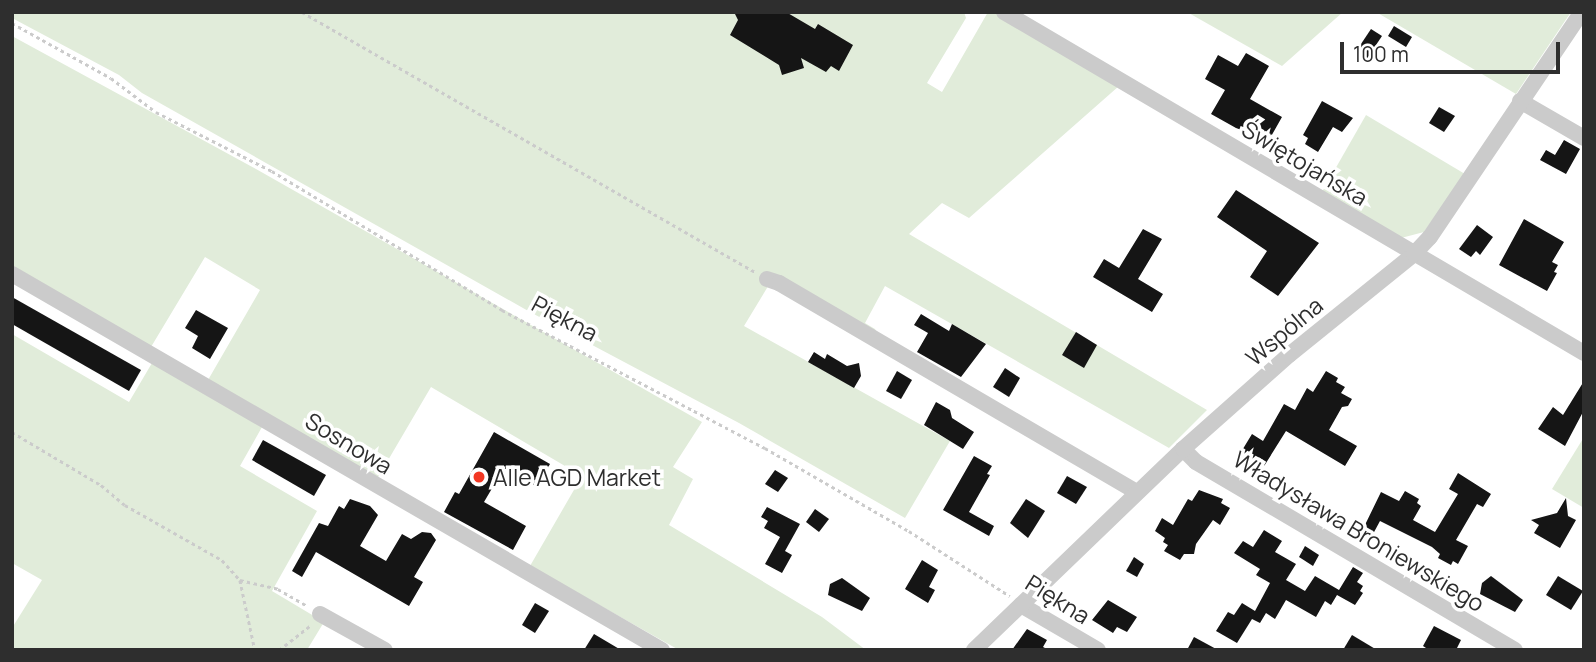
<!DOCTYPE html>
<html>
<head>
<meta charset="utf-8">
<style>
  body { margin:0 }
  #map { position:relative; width:1596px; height:662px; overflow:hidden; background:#fff; font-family:Manrope,sans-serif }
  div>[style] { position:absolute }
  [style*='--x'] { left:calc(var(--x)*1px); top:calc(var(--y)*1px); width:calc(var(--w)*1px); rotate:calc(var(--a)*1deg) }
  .green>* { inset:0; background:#e1ecda }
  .building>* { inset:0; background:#151515 }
  .path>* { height:2.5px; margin-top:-1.25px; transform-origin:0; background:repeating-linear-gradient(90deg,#cbcbcb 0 3.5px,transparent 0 7px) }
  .minor>* { height:16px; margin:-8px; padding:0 8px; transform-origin:8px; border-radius:8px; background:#cbcbcb }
  .dots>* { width:19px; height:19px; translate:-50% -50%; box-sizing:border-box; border:4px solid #fff; border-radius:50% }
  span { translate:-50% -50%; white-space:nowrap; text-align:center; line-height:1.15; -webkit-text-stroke:7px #fff; paint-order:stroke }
  .street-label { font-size:23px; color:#2e2e2e }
  .poi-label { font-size:23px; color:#2e2e2e }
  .left { translate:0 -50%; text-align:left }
  .frame { position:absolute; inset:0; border:14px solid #2e2e2e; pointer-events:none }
  .scale { position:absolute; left:1340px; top:42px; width:220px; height:32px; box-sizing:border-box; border:4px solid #2e2e2e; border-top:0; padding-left:9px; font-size:21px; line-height:24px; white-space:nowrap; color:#2e2e2e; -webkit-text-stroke:5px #fff; paint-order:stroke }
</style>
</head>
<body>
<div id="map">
  <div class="green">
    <div style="clip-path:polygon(12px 12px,964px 12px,966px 18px,927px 83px,942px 92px,988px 12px,994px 12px,1119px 86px,969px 218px,942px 203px,909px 234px,1207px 410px,1169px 448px,885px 286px,865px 323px,875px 329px,880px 337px,770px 283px,744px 326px,950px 441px,905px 518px,739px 423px,530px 312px,142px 93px,119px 75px,12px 18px)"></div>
    <div style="clip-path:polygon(1187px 12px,1343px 12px,1282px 66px)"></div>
    <div style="clip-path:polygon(1376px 12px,1571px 12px,1516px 94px)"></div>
    <div style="clip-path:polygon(12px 36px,256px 169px,702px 422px,673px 467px,693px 479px,669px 525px,822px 617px,866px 650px,679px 650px,530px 566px,582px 476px,431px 387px,377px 479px,208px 380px,260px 290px,205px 257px,151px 347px,12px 266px)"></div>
    <div style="clip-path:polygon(1366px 115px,1465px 174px,1424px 232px,1401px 238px,1322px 192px)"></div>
    <div style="clip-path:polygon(12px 334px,129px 402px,152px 363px,262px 427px,240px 466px,317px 511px,272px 591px,324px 622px,307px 650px,12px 650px,12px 628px,42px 580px,12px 563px)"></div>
    <div style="clip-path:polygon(1584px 437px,1584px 508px,1552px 489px)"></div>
  </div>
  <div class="building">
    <div style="clip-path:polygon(734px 12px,786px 12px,815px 29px,818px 24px,853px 45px,839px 71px,831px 66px,826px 72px,801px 58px,804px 68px,782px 75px,779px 65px,730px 35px,738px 20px)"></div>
    <div style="clip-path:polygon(1394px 26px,1412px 37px,1406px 47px,1388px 36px)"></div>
    <div style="clip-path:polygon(1371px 29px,1382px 36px,1366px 60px,1355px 53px)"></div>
    <div style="clip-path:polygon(1246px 53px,1269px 66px,1250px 99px,1282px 117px,1269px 140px,1236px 128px,1211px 114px,1225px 90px,1205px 79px,1218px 55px,1238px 66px)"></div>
    <div style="clip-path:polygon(1322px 101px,1353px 118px,1342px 132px,1333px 127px,1318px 152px,1305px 144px,1308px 138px,1303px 135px)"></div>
    <div style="clip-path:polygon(1439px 107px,1455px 116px,1444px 132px,1429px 123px)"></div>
    <div style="clip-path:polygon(1564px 140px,1580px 149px,1566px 174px,1540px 160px,1546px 150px,1555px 155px)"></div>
    <div style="clip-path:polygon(1236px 190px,1319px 243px,1278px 296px,1250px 277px,1267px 251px,1217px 217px)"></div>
    <div style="clip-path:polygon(1524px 219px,1564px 242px,1552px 262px,1558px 265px,1554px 272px,1557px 273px,1547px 291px,1499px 265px)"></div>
    <div style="clip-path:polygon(1477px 225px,1493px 237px,1480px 255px,1476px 251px,1471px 257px,1459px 249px)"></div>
    <div style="clip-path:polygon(1143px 229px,1162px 239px,1138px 279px,1163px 294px,1152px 312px,1093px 277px,1104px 259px,1119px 268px)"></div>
    <div style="clip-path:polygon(12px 297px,141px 370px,129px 391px,12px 324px)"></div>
    <div style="clip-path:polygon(196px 310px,228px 328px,210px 359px,192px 348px,198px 336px,185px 328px)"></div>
    <div style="clip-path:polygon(921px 314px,949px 331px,952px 324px,986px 344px,961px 377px,917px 352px,928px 333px,914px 325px)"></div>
    <div style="clip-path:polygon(1076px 332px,1097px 345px,1084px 368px,1062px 355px)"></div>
    <div style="clip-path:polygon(814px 352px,825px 359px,827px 354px,847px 366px,859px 363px,861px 376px,854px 388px,808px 362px)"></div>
    <div style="clip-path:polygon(1005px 368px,1020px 378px,1009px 397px,993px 387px)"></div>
    <div style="clip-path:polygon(897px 371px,912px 380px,901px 399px,886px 391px)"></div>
    <div style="clip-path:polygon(1326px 371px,1338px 378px,1336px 382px,1345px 387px,1341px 393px,1352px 399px,1348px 406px,1342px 407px,1329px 430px,1357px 446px,1345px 466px,1286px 431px,1261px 471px,1238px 457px,1252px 434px,1263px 441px,1284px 404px,1295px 410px,1307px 388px,1313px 392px)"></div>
    <div style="clip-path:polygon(1584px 381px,1584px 410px,1565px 446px,1538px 429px,1553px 407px,1563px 415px)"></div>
    <div style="clip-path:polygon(936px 402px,950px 410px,952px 418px,974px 432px,963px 449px,924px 425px)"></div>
    <div style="clip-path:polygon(494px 432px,550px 464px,537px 487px,504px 468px,484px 502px,526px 526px,513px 550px,444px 512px,455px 492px,459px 494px)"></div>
    <div style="clip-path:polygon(263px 440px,326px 475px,314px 496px,252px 460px)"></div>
    <div style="clip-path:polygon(974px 456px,992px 466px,987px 474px,990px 475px,969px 512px,994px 526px,989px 536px,943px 510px)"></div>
    <div style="clip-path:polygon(775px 470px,788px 478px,778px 492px,765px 484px)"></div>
    <div style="clip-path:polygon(1458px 473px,1491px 494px,1483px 507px,1477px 504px,1456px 540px,1468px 546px,1458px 564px,1453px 561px,1451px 565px,1438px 558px,1440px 554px,1432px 547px,1380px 521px,1373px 534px,1363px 529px,1381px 492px,1399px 501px,1405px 491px,1419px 499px,1417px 503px,1421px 506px,1413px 520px,1435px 532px,1458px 494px,1449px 489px)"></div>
    <div style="clip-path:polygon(1067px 476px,1087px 487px,1076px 504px,1057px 493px)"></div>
    <div style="clip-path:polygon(1199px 490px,1223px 499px,1221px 503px,1230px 508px,1220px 525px,1213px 520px,1196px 544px,1194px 554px,1184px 554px,1180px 560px,1164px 551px,1168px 545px,1163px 542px,1165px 538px,1155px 531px,1162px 518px,1173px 525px,1188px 499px,1192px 501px)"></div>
    <div style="clip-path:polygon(1566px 498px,1568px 516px,1576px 520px,1560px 548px,1534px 533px,1539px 525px,1531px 520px,1557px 513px)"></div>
    <div style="clip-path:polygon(350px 499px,370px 506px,378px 515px,360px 546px,386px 561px,402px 534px,411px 539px,422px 532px,431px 533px,436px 540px,414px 577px,423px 582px,409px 606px,316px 552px,302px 577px,292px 571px,319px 523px,328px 526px,339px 506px,344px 509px)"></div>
    <div style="clip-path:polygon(1026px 499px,1045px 511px,1028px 538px,1010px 523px)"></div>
    <div style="clip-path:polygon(767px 507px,800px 524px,785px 551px,792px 555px,782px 573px,765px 564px,780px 537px,764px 528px,768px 521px,761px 517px)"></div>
    <div style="clip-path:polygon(815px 509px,829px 519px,819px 532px,806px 522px)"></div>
    <div style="clip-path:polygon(1264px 530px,1282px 541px,1275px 552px,1296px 564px,1286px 580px,1305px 591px,1315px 576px,1339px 590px,1353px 567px,1363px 573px,1357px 582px,1363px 586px,1360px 591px,1363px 593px,1355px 605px,1337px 595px,1331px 605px,1325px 601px,1316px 617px,1286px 600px,1275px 619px,1266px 613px,1260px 623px,1252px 619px,1237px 643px,1216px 631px,1228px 612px,1234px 615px,1242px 603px,1255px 611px,1270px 583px,1256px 575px,1260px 569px,1234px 553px,1243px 541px,1253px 547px)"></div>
    <div style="clip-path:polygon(1305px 546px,1319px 555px,1313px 566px,1299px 557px)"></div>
    <div style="clip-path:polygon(1134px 557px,1144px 564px,1137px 577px,1126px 571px)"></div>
    <div style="clip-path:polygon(922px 560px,938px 570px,929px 587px,935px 590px,928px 603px,905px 589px)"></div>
    <div style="clip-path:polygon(1491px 576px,1523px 600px,1515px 612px,1480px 594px,1482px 583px)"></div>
    <div style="clip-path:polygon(1558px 576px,1583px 591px,1571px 610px,1546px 595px)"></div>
    <div style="clip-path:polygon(842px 578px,870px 598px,862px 611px,828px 595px,830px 584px)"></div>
    <div style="clip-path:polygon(1108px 600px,1137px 617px,1127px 632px,1117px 627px,1113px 633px,1092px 620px)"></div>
    <div style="clip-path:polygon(535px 603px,549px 611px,535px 633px,522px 625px)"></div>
    <div style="clip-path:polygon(1434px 626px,1461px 640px,1456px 650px,1429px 650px,1423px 646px)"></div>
    <div style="clip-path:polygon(1027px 629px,1047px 640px,1043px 647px,1049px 650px,1012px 650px)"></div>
    <div style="clip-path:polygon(594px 634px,621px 650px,584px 650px)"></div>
    <div style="clip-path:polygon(1352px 635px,1377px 650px,1343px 650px)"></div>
    <div style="clip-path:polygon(1194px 637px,1218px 650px,1187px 650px)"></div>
  </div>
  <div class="path">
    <div style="--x:302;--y:12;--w:522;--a:29.85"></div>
    <div style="--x:12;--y:23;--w:113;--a:29.1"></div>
    <div style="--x:111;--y:78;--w:56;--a:37.1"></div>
    <div style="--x:156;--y:112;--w:130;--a:27"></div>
    <div style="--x:272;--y:171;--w:269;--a:31.1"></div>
    <div style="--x:502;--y:310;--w:297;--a:27.7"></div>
    <div style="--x:765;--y:448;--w:166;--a:30"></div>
    <div style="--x:909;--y:531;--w:120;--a:32.8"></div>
    <div style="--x:12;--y:432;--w:104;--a:30.8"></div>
    <div style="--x:101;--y:485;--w:31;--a:40"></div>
    <div style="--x:125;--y:505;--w:112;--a:29.6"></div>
    <div style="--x:222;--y:560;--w:27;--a:48"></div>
    <div style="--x:240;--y:580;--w:72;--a:77.9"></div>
    <div style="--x:240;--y:580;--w:39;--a:13"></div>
    <div style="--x:278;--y:589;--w:34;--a:30"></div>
    <div style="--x:279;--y:650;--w:39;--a:-38"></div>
  </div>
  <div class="minor">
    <div style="--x:1004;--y:12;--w:673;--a:30.45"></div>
    <div style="--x:1520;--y:101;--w:74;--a:30"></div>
    <div style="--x:12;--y:274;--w:751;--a:30.05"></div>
    <div style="--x:767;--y:279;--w:13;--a:18"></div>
    <div style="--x:779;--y:283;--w:414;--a:30.3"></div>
    <div style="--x:1183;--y:449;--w:18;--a:45"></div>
    <div style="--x:1196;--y:462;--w:370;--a:30.5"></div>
    <div style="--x:1021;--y:605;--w:89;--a:30.3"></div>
    <div style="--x:320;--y:614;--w:74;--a:29"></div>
    <div style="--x:974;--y:650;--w:290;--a:-43.9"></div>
    <div style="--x:1183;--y:449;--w:142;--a:-41.6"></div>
    <div style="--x:1289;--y:355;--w:161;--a:-38.9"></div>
    <div style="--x:1414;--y:254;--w:23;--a:-47"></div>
    <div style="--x:1430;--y:237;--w:272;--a:-56"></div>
  </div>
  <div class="dots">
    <div style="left:479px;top:477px;background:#f23723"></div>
  </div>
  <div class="street-label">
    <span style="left:1305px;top:163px;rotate:31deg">Świętojańska</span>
    <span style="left:565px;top:318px;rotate:28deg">Piękna</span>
    <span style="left:1284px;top:331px;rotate:-40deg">Wspólna</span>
    <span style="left:349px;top:443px;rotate:31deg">Sosnowa</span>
    <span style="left:1359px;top:531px;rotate:31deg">Władysława Broniewskiego</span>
    <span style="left:1058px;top:599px;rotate:32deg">Piękna</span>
  </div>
  <div class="poi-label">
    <span class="left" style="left:493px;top:477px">Alle AGD Market</span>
  </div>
  <div class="frame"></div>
  <div class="scale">100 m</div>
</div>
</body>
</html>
